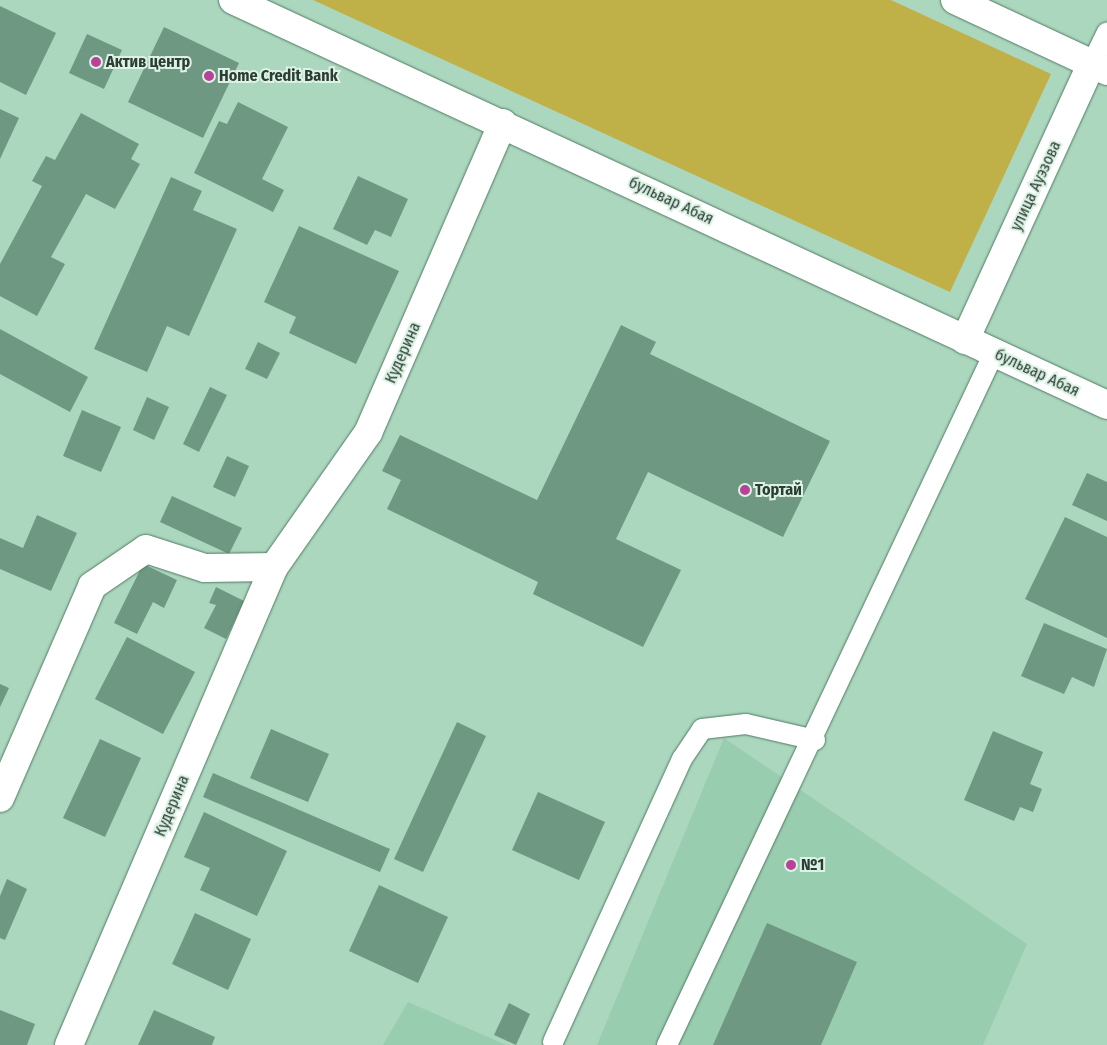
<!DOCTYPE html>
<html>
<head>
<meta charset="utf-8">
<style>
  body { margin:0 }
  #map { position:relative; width:1107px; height:1045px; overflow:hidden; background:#abd7be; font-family:"Fira Sans Condensed",sans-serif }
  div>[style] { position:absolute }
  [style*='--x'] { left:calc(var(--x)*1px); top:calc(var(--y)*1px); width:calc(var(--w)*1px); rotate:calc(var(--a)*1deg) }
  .built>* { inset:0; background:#99cdb0 }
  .green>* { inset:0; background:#c0b048 }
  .building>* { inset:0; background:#6e9881 }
  .roads { filter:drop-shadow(0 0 1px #517a64) drop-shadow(0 0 1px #517a64) }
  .lane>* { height:20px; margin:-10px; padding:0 10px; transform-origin:10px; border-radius:10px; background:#fff }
  .street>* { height:28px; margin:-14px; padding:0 14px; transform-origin:14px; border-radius:14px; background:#fff }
  .secondary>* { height:28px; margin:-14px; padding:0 14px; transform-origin:14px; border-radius:14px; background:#fff }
  .dots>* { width:14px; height:14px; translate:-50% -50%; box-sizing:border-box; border:2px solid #dcf2e5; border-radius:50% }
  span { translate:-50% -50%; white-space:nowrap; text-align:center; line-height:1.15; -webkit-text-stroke:4px #dcf2e5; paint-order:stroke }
  .poi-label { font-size:16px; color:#2c3e34; font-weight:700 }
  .left { translate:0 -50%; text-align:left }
  .street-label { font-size:16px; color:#2c3e34 }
</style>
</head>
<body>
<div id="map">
  <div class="built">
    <div style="clip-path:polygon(724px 738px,1027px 944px,983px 1045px,597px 1045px)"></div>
    <div style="clip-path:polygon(408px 1002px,506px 1045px,383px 1045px)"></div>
  </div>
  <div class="green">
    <div style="clip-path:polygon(313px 0,891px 0,1051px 74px,950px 292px)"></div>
  </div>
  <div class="building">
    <div style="clip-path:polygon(0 6px,56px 33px,26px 95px,0 82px)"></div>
    <div style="clip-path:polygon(164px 27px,239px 63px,203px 138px,128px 102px)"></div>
    <div style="clip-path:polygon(87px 34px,122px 50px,104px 89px,69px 73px)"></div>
    <div style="clip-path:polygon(238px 102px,288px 127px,262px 179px,284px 190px,273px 212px,194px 173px,219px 121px,227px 124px)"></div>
    <div style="clip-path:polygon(0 109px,19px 118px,0 159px)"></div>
    <div style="clip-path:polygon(81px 113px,139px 144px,131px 159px,140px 164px,115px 209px,86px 194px,51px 257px,65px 264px,37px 316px,0 296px,0 264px,42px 186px,32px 181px,46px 156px,55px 160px)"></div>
    <div style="clip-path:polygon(358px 176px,408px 199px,391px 237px,375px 230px,367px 245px,333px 229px)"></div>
    <div style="clip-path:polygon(171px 177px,202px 191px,193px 210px,237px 229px,189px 336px,167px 326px,147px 372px,94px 349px)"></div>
    <div style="clip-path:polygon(299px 226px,399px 271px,356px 364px,289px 333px,296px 317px,264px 302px)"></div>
    <div style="clip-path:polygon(621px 325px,656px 342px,650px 354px,830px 441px,783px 537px,648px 472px,616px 539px,681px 570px,643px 647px,533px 594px,538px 582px,387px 509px,401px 480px,382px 471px,400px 435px,537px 500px)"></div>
    <div style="clip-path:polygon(0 329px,88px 377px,70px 412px,0 374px)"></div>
    <div style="clip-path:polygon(258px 342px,280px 353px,267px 379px,245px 369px)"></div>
    <div style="clip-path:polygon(210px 387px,227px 395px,199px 452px,183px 444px)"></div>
    <div style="clip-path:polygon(147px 397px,169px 407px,154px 440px,133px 430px)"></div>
    <div style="clip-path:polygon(82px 410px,121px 427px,101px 472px,63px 456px)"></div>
    <div style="clip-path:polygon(227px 456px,249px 466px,235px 497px,213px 487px)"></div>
    <div style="clip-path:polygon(1087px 473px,1107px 482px,1107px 521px,1072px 505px)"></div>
    <div style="clip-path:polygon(172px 496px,242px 528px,229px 554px,160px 522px)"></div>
    <div style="clip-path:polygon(37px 515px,77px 533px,51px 591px,0 569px,0 538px,23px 548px)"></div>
    <div style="clip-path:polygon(1065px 517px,1107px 537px,1107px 638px,1025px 599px)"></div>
    <div style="clip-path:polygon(143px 564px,177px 580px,164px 608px,153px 602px,137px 634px,114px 623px)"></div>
    <div style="clip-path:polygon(216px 587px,244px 601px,226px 639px,204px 628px,216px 605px,209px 603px)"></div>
    <div style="clip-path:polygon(1044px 623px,1107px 649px,1094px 687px,1072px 677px,1064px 694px,1021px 676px)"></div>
    <div style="clip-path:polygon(127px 637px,195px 672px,163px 734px,95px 699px)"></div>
    <div style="clip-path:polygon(0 684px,9px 688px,0 707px)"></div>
    <div style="clip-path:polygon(457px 722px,486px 736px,423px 872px,394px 859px)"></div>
    <div style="clip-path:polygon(271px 729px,329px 754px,308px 802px,250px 778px)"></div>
    <div style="clip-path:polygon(993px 731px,1043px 752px,1030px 784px,1042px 789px,1033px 812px,1020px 807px,1014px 821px,964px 800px)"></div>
    <div style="clip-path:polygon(100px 739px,141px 758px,105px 837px,63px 818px)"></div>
    <div style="clip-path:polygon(213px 773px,390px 849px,380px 872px,203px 797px)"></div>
    <div style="clip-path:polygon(538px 792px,605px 822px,579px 880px,512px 850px)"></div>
    <div style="clip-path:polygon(204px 812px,287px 851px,257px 916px,200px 890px,210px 868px,184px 857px)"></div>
    <div style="clip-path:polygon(7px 879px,27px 889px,5px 940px,0 938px,0 896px)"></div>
    <div style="clip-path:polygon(379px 885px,448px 917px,418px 983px,349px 951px)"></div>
    <div style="clip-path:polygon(195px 913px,251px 939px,228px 990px,172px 964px)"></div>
    <div style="clip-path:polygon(767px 923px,857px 962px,821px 1045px,713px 1045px)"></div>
    <div style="clip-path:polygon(509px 1003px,530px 1014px,516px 1045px,494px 1035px)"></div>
    <div style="clip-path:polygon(0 1010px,35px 1024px,27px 1045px,0 1045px)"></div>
    <div style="clip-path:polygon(154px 1010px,215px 1037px,212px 1045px,138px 1045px)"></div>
  </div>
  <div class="roads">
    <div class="lane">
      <div style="--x:1092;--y:63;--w:34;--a:-64"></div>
      <div style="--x:553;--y:1042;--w:311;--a:-65.5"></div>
      <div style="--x:682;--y:759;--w:36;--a:-56"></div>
      <div style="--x:702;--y:729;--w:44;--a:-6.5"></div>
      <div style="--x:746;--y:724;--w:71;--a:13.1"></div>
      <div style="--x:667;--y:1045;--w:765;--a:-64.71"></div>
    </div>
    <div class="street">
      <div style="--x:965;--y:340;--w:305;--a:-65.4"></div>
      <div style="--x:0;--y:798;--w:231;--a:-66.5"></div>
      <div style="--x:92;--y:586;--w:65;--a:-34.4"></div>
      <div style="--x:146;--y:549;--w:62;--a:17.9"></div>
      <div style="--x:205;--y:568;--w:69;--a:-0.8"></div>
      <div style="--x:69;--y:1045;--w:520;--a:-66.79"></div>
      <div style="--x:274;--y:567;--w:164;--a:-55"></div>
      <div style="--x:368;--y:433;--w:338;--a:-66.5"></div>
    </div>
    <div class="secondary">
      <div style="--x:233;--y:0;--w:963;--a:24.86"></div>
      <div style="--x:955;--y:0;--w:168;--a:25"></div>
    </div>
  </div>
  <div class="dots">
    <div style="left:96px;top:62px;background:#b84298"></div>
    <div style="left:209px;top:76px;background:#b84298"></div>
    <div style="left:745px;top:490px;background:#b84298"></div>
    <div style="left:791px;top:865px;background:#b84298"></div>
  </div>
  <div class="poi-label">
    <span class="left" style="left:106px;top:62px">Актив центр</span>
    <span class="left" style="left:219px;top:76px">Home Credit Bank</span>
    <span class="left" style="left:755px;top:490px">Тортай</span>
    <span class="left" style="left:801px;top:865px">№1</span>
  </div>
  <div class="street-label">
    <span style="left:1036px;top:186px;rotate:-65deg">улица Ауэзова</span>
    <span style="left:671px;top:201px;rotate:25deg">бульвар Абая</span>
    <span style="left:403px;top:353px;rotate:-66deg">Кудерина</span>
    <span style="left:1037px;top:373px;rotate:25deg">бульвар Абая</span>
    <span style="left:172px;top:806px;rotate:-67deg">Кудерина</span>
  </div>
</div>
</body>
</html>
